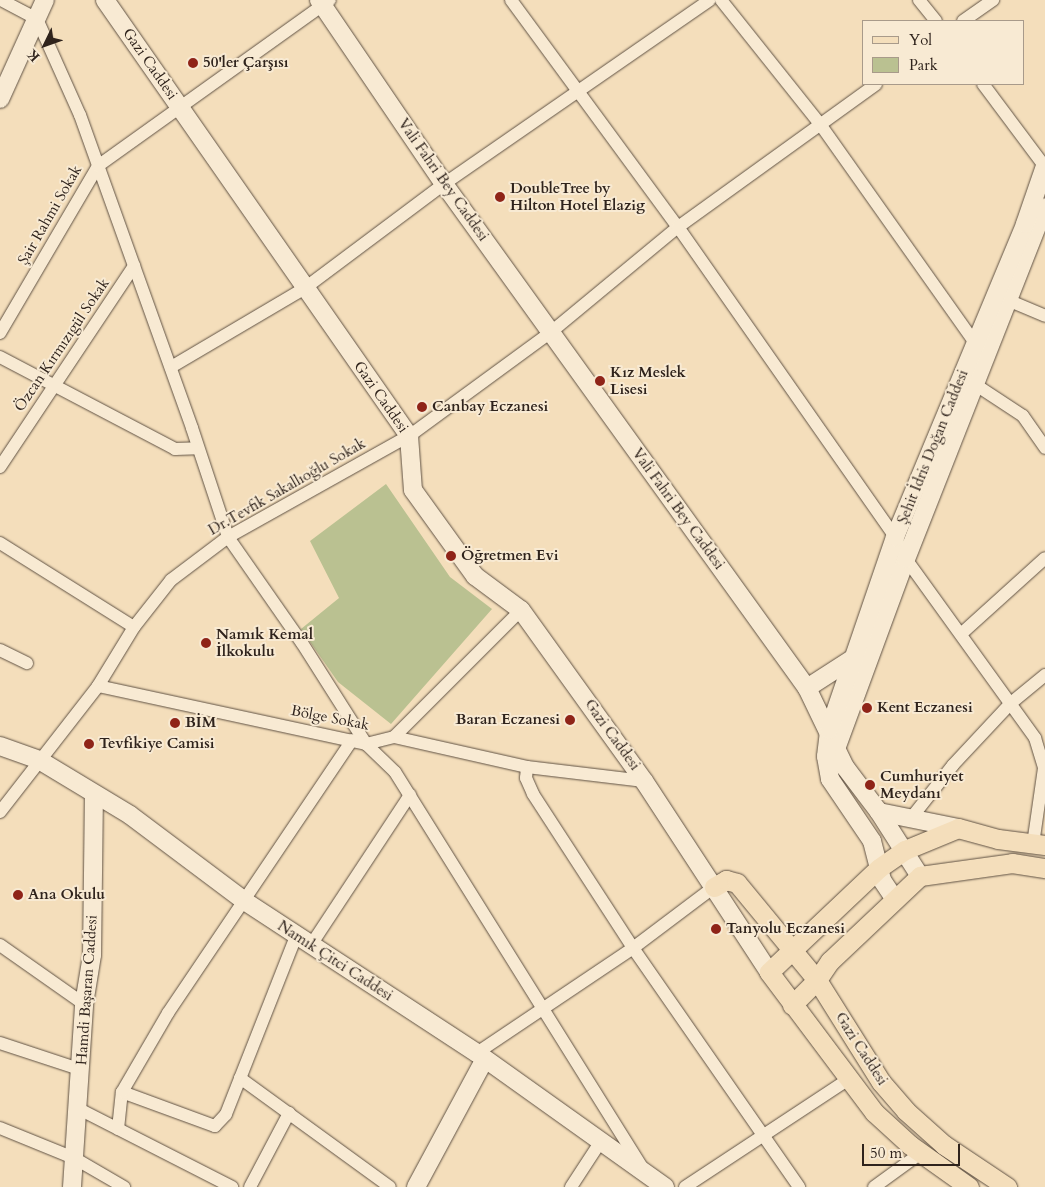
<!DOCTYPE html>
<html>
<head>
<meta charset="utf-8">
<style>
  body { margin:0 }
  #map { position:relative; width:1045px; height:1187px; overflow:hidden; background:#f4debb; font-family:Cardo,serif }
  div>[style] { position:absolute }
  [style*='--x'] { left:calc(var(--x)*1px); top:calc(var(--y)*1px); width:calc(var(--w)*1px); rotate:calc(var(--a)*1deg) }
  .green>* { inset:0; background:#bac191 }
  .roads { filter:drop-shadow(0 0 1px #605244) drop-shadow(0 0 1px #605244) }
  .street>* { height:12px; margin:-6px; padding:0 6px; transform-origin:6px; border-radius:6px; background:#f8ead3 }
  .secondary>* { height:18px; margin:-9px; padding:0 9px; transform-origin:9px; border-radius:9px; background:#f8ead3 }
  .primary>* { height:19px; margin:-9.5px; padding:0 9.5px; transform-origin:9.5px; border-radius:9.5px; background:#f4debb }
  .dots>* { width:14px; height:14px; translate:-50% -50%; box-sizing:border-box; border:2px solid #f8ead3; border-radius:50% }
  span { translate:-50% -50%; white-space:nowrap; text-align:center; line-height:1.15; -webkit-text-stroke:4px #f8ead3; paint-order:stroke }
  .poi-label { font-size:15px; color:#2f231c; font-weight:700 }
  .left { translate:0 -50%; text-align:left }
  .right { translate:-100% -50%; text-align:right }
  .street-label { font-size:15px; color:#2f231c }
  .legend { position:absolute; left:862px; top:20px; width:162px; height:65px; box-sizing:border-box; background:#f8ead3; border:1px solid #a89a8a; margin:0; padding:6px 9px; list-style:none; font-size:15px; color:#2f231c }
  .legend li { display:flex; align-items:center; gap:10px; height:25px }
  .legend b { width:25px; border:1px solid #a89a8a }
  .north { position:absolute; left:20px; top:20px; width:50px; height:50px; -webkit-text-stroke:4px #f8ead3; paint-order:stroke; rotate:228deg; font-size:14px; font-weight:700; line-height:20px; text-align:center; color:#2f231c }
  .north::after { content:''; display:block; margin:auto; width:18px; height:22px; background:#2f231c; clip-path:polygon(50% 0,100% 100%,50% 72%,0 100%) }
  .scale { position:absolute; left:862px; top:1144px; width:98px; height:22px; box-sizing:border-box; border:2px solid #2f231c; border-top:0; padding-left:6px; font-size:15px; line-height:18px; white-space:nowrap; color:#2f231c; -webkit-text-stroke:4px #f8ead3; paint-order:stroke }
</style>
</head>
<body>
<div id="map">
  <div class="green">
    <div style="clip-path:polygon(386px 484px,450px 577px,492px 609px,391px 724px,338px 682px,301px 629px,339px 598px,310px 541px)"></div>
  </div>
  <div class="roads">
    <div class="street">
      <div style="--x:1;--y:0;--w:41;--a:27.8"></div>
      <div style="--x:37;--y:19;--w:105;--a:65.9"></div>
      <div style="--x:80;--y:115;--w:332;--a:70.3"></div>
      <div style="--x:192;--y:428;--w:115;--a:71.7"></div>
      <div style="--x:228;--y:537;--w:129;--a:55.1"></div>
      <div style="--x:302;--y:643;--w:120;--a:57.6"></div>
      <div style="--x:366;--y:744;--w:40;--a:44"></div>
      <div style="--x:395;--y:772;--w:469;--a:58"></div>
      <div style="--x:511;--y:0;--w:282;--a:53.7"></div>
      <div style="--x:678;--y:227;--w:378;--a:55"></div>
      <div style="--x:895;--y:537;--w:25;--a:63"></div>
      <div style="--x:906;--y:559;--w:221;--a:54.2"></div>
      <div style="--x:1035;--y:738;--w:31;--a:73"></div>
      <div style="--x:1044;--y:768;--w:77;--a:98.2"></div>
      <div style="--x:721;--y:0;--w:159;--a:51.4"></div>
      <div style="--x:820;--y:124;--w:268;--a:54.7"></div>
      <div style="--x:919;--y:0;--w:27;--a:51"></div>
      <div style="--x:963;--y:21;--w:37;--a:-35"></div>
      <div style="--x:983;--y:84;--w:104;--a:53.2"></div>
      <div style="--x:1010;--y:301;--w:38;--a:23"></div>
      <div style="--x:0;--y:333;--w:194;--a:-59.6"></div>
      <div style="--x:98;--y:166;--w:285;--a:-35.6"></div>
      <div style="--x:0;--y:357;--w:198;--a:27.7"></div>
      <div style="--x:175;--y:449;--w:23;--a:-2"></div>
      <div style="--x:171;--y:367;--w:156;--a:-30.5"></div>
      <div style="--x:305;--y:288;--w:174;--a:-36.8"></div>
      <div style="--x:444;--y:184;--w:323;--a:-34.7"></div>
      <div style="--x:976;--y:385;--w:56;--a:33.4"></div>
      <div style="--x:1023;--y:416;--w:39;--a:55"></div>
      <div style="--x:0;--y:467;--w:242;--a:-56.3"></div>
      <div style="--x:0;--y:543;--w:158;--a:32.1"></div>
      <div style="--x:961;--y:634;--w:113;--a:-42.1"></div>
      <div style="--x:0;--y:650;--w:30;--a:26"></div>
      <div style="--x:98;--y:686;--w:274;--a:12.2"></div>
      <div style="--x:366;--y:744;--w:29;--a:-14"></div>
      <div style="--x:394;--y:737;--w:136;--a:12.7"></div>
      <div style="--x:527;--y:767;--w:118;--a:6.8"></div>
      <div style="--x:394;--y:737;--w:180;--a:-45"></div>
      <div style="--x:527;--y:767;--w:11;--a:95"></div>
      <div style="--x:526;--y:778;--w:17;--a:66"></div>
      <div style="--x:533;--y:794;--w:184;--a:57"></div>
      <div style="--x:633;--y:948;--w:291;--a:55.2"></div>
      <div style="--x:0;--y:812;--w:160;--a:-52.1"></div>
      <div style="--x:98;--y:686;--w:69;--a:-58.6"></div>
      <div style="--x:134;--y:627;--w:60;--a:-51.8"></div>
      <div style="--x:171;--y:580;--w:71;--a:-37"></div>
      <div style="--x:228;--y:537;--w:207;--a:-29.2"></div>
      <div style="--x:409;--y:436;--w:176;--a:-36.2"></div>
      <div style="--x:551;--y:332;--w:165;--a:-39.6"></div>
      <div style="--x:678;--y:227;--w:244;--a:-35.8"></div>
      <div style="--x:912;--y:817;--w:66;--a:-51.7"></div>
      <div style="--x:953;--y:765;--w:85;--a:-46.9"></div>
      <div style="--x:1011;--y:703;--w:44;--a:-39.5"></div>
      <div style="--x:0;--y:945;--w:103;--a:35.1"></div>
      <div style="--x:311;--y:945;--w:180;--a:-56.6"></div>
      <div style="--x:0;--y:1043;--w:86;--a:18.2"></div>
      <div style="--x:477;--y:1053;--w:188;--a:-33.9"></div>
      <div style="--x:633;--y:948;--w:101;--a:-37"></div>
      <div style="--x:240;--y:1078;--w:185;--a:36"></div>
      <div style="--x:122;--y:1092;--w:99;--a:20.1"></div>
      <div style="--x:215;--y:1126;--w:16;--a:-47"></div>
      <div style="--x:226;--y:1114;--w:191;--a:-68.5"></div>
      <div style="--x:79;--y:1109;--w:172;--a:27"></div>
      <div style="--x:0;--y:1128;--w:80;--a:22.1"></div>
      <div style="--x:74;--y:1158;--w:58;--a:30.1"></div>
      <div style="--x:118;--y:1129;--w:37;--a:-84"></div>
      <div style="--x:122;--y:1092;--w:91;--a:-59.8"></div>
      <div style="--x:168;--y:1013;--w:329;--a:-56"></div>
      <div style="--x:250;--y:1187;--w:84;--a:-62.2"></div>
      <div style="--x:571;--y:1187;--w:55;--a:-56.9"></div>
      <div style="--x:685;--y:1187;--w:198;--a:-33.4"></div>
      <div style="--x:874;--y:1187;--w:58;--a:-35.9"></div>
    </div>
    <div class="secondary">
      <div style="--x:105;--y:0;--w:532;--a:55.11"></div>
      <div style="--x:409;--y:436;--w:54;--a:85.8"></div>
      <div style="--x:413;--y:490;--w:106;--a:54.2"></div>
      <div style="--x:475;--y:576;--w:57;--a:36.5"></div>
      <div style="--x:521;--y:610;--w:211;--a:54.3"></div>
      <div style="--x:644;--y:781;--w:228;--a:56.8"></div>
      <div style="--x:319;--y:0;--w:222;--a:55.8"></div>
      <div style="--x:444;--y:184;--w:621;--a:54.24"></div>
      <div style="--x:807;--y:688;--w:88;--a:64.3"></div>
      <div style="--x:845;--y:767;--w:56;--a:52.9"></div>
      <div style="--x:879;--y:812;--w:76;--a:57.4"></div>
      <div style="--x:0;--y:99;--w:109;--a:-65.6"></div>
      <div style="--x:807;--y:688;--w:54;--a:-32.8"></div>
      <div style="--x:0;--y:746;--w:41;--a:19.7"></div>
      <div style="--x:39;--y:760;--w:106;--a:31.1"></div>
      <div style="--x:130;--y:815;--w:145;--a:36.9"></div>
      <div style="--x:246;--y:902;--w:276;--a:33.2"></div>
      <div style="--x:477;--y:1053;--w:231;--a:35.5"></div>
      <div style="--x:836;--y:749;--w:202;--a:-69.8"></div>
      <div style="--x:906;--y:559;--w:378;--a:-68.5"></div>
      <div style="--x:879;--y:812;--w:81;--a:11.4"></div>
      <div style="--x:894;--y:898;--w:22;--a:-124"></div>
      <div style="--x:882;--y:880;--w:40;--a:-104.4"></div>
      <div style="--x:872;--y:841;--w:75;--a:-124.1"></div>
      <div style="--x:830;--y:779;--w:23;--a:-100"></div>
      <div style="--x:826;--y:756;--w:26;--a:-83"></div>
      <div style="--x:829;--y:730;--w:204;--a:-71.1"></div>
      <div style="--x:895;--y:537;--w:339;--a:-67.4"></div>
      <div style="--x:1025;--y:224;--w:61;--a:-71"></div>
      <div style="--x:72;--y:1187;--w:183;--a:-86.2"></div>
      <div style="--x:84;--y:1004;--w:50;--a:-80.7"></div>
      <div style="--x:92;--y:955;--w:161;--a:-89.3"></div>
      <div style="--x:416;--y:1187;--w:145;--a:-61.7"></div>
    </div>
    <div class="primary">
      <div style="--x:714;--y:887;--w:14;--a:-30"></div>
      <div style="--x:726;--y:880;--w:11;--a:15"></div>
      <div style="--x:737;--y:883;--w:126;--a:50.5"></div>
      <div style="--x:817;--y:980;--w:120;--a:57.9"></div>
      <div style="--x:881;--y:1082;--w:38;--a:49"></div>
      <div style="--x:906;--y:1111;--w:51;--a:41.8"></div>
      <div style="--x:944;--y:1145;--w:76;--a:33.7"></div>
      <div style="--x:792;--y:1005;--w:35;--a:-45"></div>
      <div style="--x:817;--y:980;--w:23;--a:-56"></div>
      <div style="--x:830;--y:961;--w:124;--a:-43.4"></div>
      <div style="--x:920;--y:876;--w:93;--a:-8"></div>
      <div style="--x:1012;--y:863;--w:33;--a:9"></div>
      <div style="--x:969;--y:1187;--w:72;--a:-144.6"></div>
      <div style="--x:910;--y:1145;--w:49;--a:-137.5"></div>
      <div style="--x:874;--y:1112;--w:175;--a:-126.9"></div>
      <div style="--x:769;--y:972;--w:151;--a:-43.4"></div>
      <div style="--x:879;--y:868;--w:32;--a:-35"></div>
      <div style="--x:905;--y:850;--w:57;--a:-22.5"></div>
      <div style="--x:958;--y:828;--w:41;--a:15.4"></div>
      <div style="--x:998;--y:839;--w:47;--a:7.3"></div>
    </div>
  </div>
  <div class="dots">
    <div style="left:193px;top:63px;background:#8f2418"></div>
    <div style="left:500px;top:197px;background:#8f2418"></div>
    <div style="left:600px;top:381px;background:#8f2418"></div>
    <div style="left:422px;top:407px;background:#8f2418"></div>
    <div style="left:451px;top:556px;background:#8f2418"></div>
    <div style="left:206px;top:643px;background:#8f2418"></div>
    <div style="left:867px;top:708px;background:#8f2418"></div>
    <div style="left:570px;top:720px;background:#8f2418"></div>
    <div style="left:175px;top:723px;background:#8f2418"></div>
    <div style="left:89px;top:744px;background:#8f2418"></div>
    <div style="left:870px;top:785px;background:#8f2418"></div>
    <div style="left:18px;top:895px;background:#8f2418"></div>
    <div style="left:716px;top:929px;background:#8f2418"></div>
  </div>
  <div class="poi-label">
    <span class="left" style="left:203px;top:63px">50'ler Çarşısı</span>
    <span class="left" style="left:510px;top:197px">DoubleTree by<br>Hilton Hotel Elazig</span>
    <span class="left" style="left:610px;top:381px">Kız Meslek<br>Lisesi</span>
    <span class="left" style="left:432px;top:407px">Canbay Eczanesi</span>
    <span class="left" style="left:461px;top:556px">Öğretmen Evi</span>
    <span class="left" style="left:216px;top:643px">Namık Kemal<br>İlkokulu</span>
    <span class="left" style="left:877px;top:708px">Kent Eczanesi</span>
    <span class="right" style="left:560px;top:720px">Baran Eczanesi</span>
    <span class="left" style="left:185px;top:723px">BİM</span>
    <span class="left" style="left:99px;top:744px">Tevfikiye Camisi</span>
    <span class="left" style="left:880px;top:785px">Cumhuriyet<br>Meydanı</span>
    <span class="left" style="left:28px;top:895px">Ana Okulu</span>
    <span class="left" style="left:726px;top:929px">Tanyolu Eczanesi</span>
  </div>
  <div class="street-label">
    <span style="left:150px;top:64px;rotate:55deg">Gazi Caddesi</span>
    <span style="left:443px;top:180px;rotate:55deg">Vali Fahri Bey Caddesi</span>
    <span style="left:50px;top:215px;rotate:-60deg">Şair Rahmi Sokak</span>
    <span style="left:62px;top:345px;rotate:-56deg">Özcan Kırmızıgül Sokak</span>
    <span style="left:381px;top:397px;rotate:55deg">Gazi Caddesi</span>
    <span style="left:933px;top:447px;rotate:-68deg">Şehit İdris Doğan Caddesi</span>
    <span style="left:287px;top:487px;rotate:-30deg">Dr.Tevfik Sakallıoğlu Sokak</span>
    <span style="left:678px;top:509px;rotate:54deg">Vali Fahri Bey Caddesi</span>
    <span style="left:330px;top:718px;rotate:11deg">Bölge Sokak</span>
    <span style="left:612px;top:735px;rotate:54deg">Gazi Caddesi</span>
    <span style="left:335px;top:961px;rotate:33deg">Namık Çitci Caddesi</span>
    <span style="left:87px;top:990px;rotate:-86deg">Hamdi Başaran Caddesi</span>
    <span style="left:861px;top:1049px;rotate:57deg">Gazi Caddesi</span>
  </div>
  <ul class="legend">
  <li><b style="height:6px;background:#f4debb"></b>Yol</li>
  <li><b style="height:14px;background:#bac191"></b>Park</li>
  </ul>
  <div class="north">K</div>
  <div class="scale">50 m</div>
</div>
</body>
</html>
